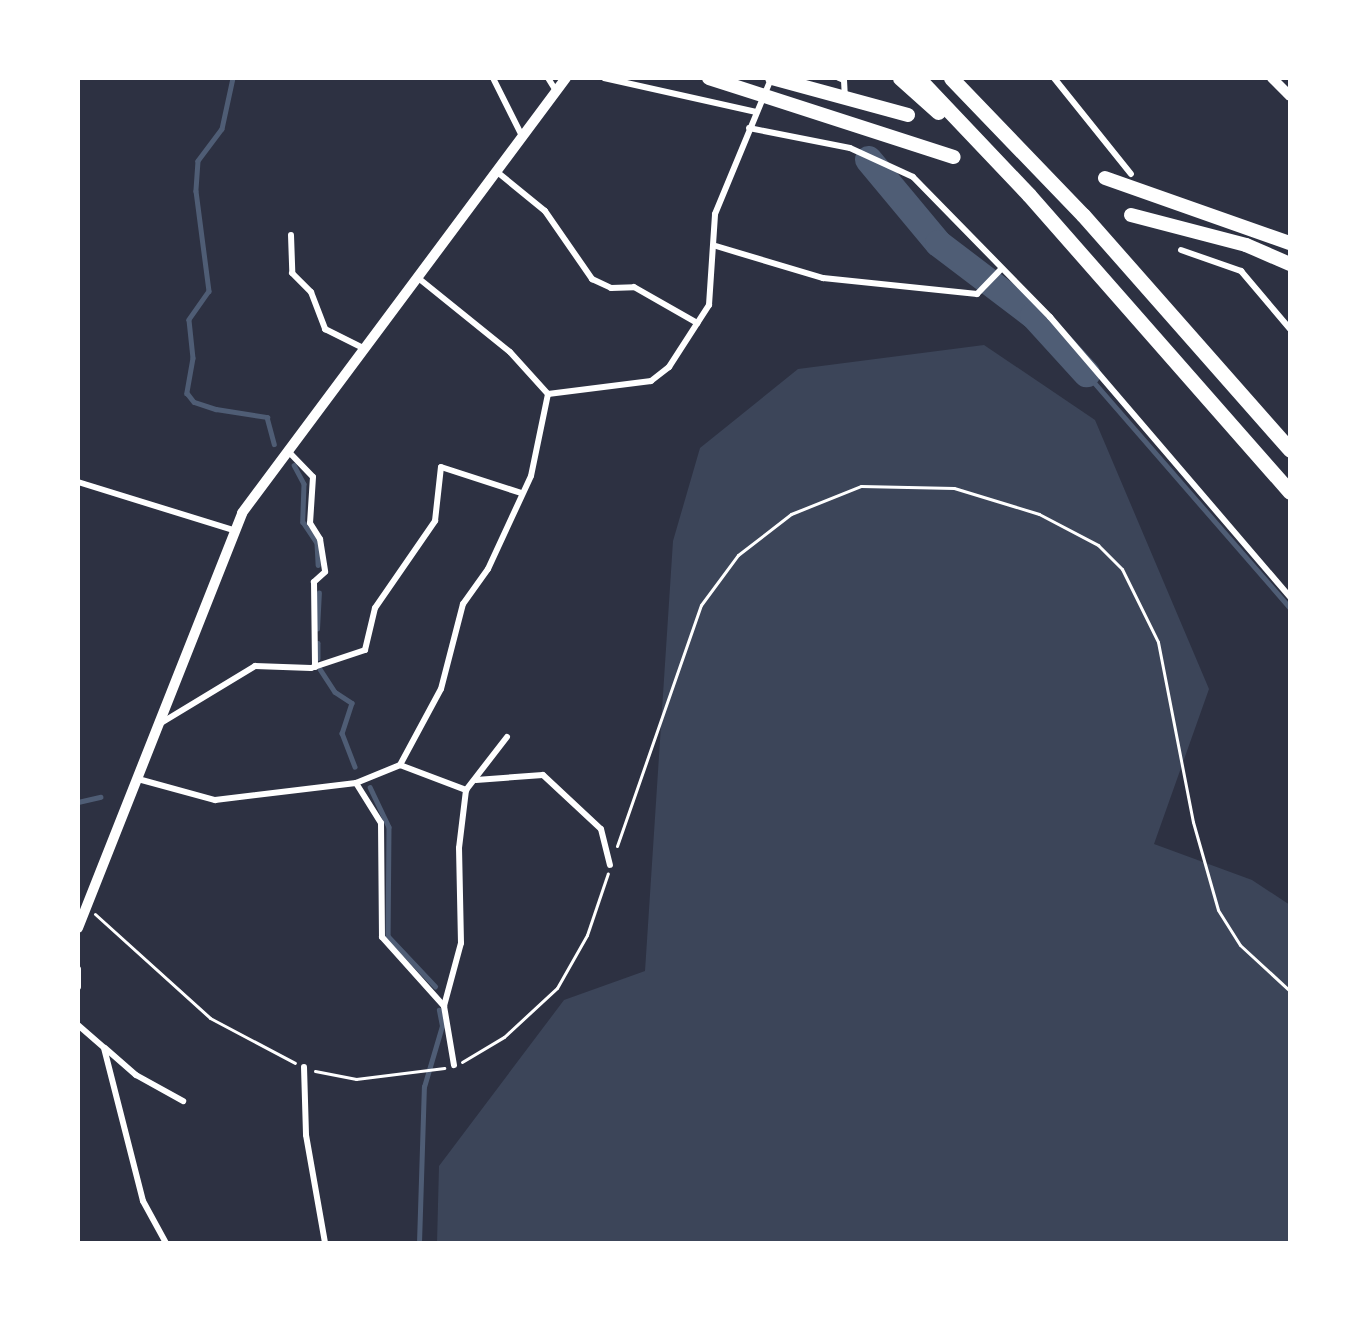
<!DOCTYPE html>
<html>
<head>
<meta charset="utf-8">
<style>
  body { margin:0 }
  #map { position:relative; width:1368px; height:1321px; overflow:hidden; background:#2d3142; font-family:"Varela Round",sans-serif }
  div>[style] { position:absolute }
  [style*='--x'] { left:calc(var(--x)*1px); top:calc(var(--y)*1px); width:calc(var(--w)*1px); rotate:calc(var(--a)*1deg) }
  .green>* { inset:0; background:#3c4559 }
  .stream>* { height:4.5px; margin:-2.25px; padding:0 2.25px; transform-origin:2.25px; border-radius:2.25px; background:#4f5d75 }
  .river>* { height:27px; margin:-13.5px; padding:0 13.5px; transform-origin:13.5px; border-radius:13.5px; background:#4f5d75 }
  .path>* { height:3px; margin:-1.5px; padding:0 1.5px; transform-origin:1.5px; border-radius:1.5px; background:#fff }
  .minor>* { height:6px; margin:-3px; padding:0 3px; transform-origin:3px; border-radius:3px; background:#fff }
  .tertiary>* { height:10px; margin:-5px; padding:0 5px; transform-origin:5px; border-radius:5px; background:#fff }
  .primary>* { height:14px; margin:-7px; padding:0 7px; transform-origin:7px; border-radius:7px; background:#fff }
  .motorway>* { height:15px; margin:-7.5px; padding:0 7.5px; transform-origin:7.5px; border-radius:7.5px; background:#fff }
  span { translate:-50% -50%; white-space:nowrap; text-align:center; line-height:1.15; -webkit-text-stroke:4.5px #fff; paint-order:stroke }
  .frame { position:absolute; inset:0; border:80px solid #fff; pointer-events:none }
</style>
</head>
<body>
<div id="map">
  <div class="green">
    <div style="clip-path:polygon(984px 345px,1095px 420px,1209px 689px,1154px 844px,1252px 880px,1290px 905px,1290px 1243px,437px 1243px,439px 1166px,564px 1000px,645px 971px,673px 541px,700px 448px,798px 369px)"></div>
  </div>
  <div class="stream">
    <div style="--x:233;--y:78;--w:52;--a:102.2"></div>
    <div style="--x:222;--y:129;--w:40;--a:127"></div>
    <div style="--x:198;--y:161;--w:30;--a:94"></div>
    <div style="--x:196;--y:191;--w:101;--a:82.6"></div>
    <div style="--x:209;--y:291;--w:35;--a:125"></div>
    <div style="--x:189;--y:320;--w:38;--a:84"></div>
    <div style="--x:193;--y:358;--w:36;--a:100"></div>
    <div style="--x:187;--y:393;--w:11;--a:52"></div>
    <div style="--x:194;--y:402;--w:23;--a:18"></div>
    <div style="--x:216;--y:409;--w:52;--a:8.9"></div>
    <div style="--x:267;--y:417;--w:28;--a:75"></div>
    <div style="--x:1086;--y:373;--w:311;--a:49"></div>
    <div style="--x:294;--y:465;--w:21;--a:62"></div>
    <div style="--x:304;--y:484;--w:38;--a:92"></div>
    <div style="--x:303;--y:522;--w:25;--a:56"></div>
    <div style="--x:317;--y:543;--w:22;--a:87"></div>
    <div style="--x:317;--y:629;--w:36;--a:-87"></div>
    <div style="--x:318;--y:643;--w:15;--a:90"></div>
    <div style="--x:320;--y:669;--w:27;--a:57"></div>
    <div style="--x:335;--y:692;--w:20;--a:33"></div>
    <div style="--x:352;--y:703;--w:32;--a:108"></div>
    <div style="--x:342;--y:733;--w:36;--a:69"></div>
    <div style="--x:370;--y:787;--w:44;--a:64.6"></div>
    <div style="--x:389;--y:827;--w:109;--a:90.5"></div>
    <div style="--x:388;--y:936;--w:69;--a:46.8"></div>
    <div style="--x:78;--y:802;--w:23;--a:-13"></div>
    <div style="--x:419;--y:1243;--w:156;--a:-88.2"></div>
    <div style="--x:424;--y:1087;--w:64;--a:-73.6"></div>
    <div style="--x:442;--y:1026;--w:16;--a:-101"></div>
  </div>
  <div class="river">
    <div style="--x:868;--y:159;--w:109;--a:50.2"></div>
    <div style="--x:938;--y:243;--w:119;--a:37.2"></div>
    <div style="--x:1033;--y:315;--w:79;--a:47.6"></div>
  </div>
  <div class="path">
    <div style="--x:617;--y:846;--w:255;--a:-70.8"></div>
    <div style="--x:701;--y:605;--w:62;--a:-53.5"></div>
    <div style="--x:738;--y:555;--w:67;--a:-37.7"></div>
    <div style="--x:791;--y:514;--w:75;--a:-21.8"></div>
    <div style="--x:861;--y:486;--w:93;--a:1.2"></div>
    <div style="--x:954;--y:488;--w:89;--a:17"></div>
    <div style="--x:1039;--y:514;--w:67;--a:27.7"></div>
    <div style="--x:1098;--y:545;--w:34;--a:45"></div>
    <div style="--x:1122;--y:569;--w:81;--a:63.7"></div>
    <div style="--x:1158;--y:642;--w:183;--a:79"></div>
    <div style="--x:1193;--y:822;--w:91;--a:74.1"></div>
    <div style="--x:1218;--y:910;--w:41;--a:57.8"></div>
    <div style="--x:1240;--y:945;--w:68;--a:42.6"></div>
    <div style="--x:95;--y:914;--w:155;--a:42.1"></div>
    <div style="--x:210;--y:1018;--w:96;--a:27.9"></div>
    <div style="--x:462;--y:1062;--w:49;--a:-30.8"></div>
    <div style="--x:504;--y:1037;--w:72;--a:-42.8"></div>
    <div style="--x:557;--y:988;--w:61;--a:-60.5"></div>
    <div style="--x:587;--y:935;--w:65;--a:-71.3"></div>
    <div style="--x:315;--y:1071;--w:42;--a:11"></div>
    <div style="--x:356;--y:1079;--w:89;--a:-7.1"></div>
  </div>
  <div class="minor">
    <div style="--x:493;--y:78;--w:65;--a:63.4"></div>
    <div style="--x:548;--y:78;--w:15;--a:58"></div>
    <div style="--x:604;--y:78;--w:156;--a:12.6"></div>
    <div style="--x:839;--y:78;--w:5;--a:22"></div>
    <div style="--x:844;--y:80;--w:17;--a:87"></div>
    <div style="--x:1054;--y:78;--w:123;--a:51.3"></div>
    <div style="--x:749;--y:128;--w:103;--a:11.2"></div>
    <div style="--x:850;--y:148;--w:69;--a:24.7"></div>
    <div style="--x:913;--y:177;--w:196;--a:45.6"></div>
    <div style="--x:1050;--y:317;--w:369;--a:49.4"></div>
    <div style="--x:496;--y:171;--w:63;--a:39.2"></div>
    <div style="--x:545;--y:211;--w:83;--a:55.3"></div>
    <div style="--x:592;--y:279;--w:21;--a:25"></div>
    <div style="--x:611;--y:288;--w:23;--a:-2"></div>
    <div style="--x:634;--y:287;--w:73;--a:29.7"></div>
    <div style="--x:291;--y:235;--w:38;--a:88"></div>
    <div style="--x:292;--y:273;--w:27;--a:45"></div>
    <div style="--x:311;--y:292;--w:40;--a:69"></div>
    <div style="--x:325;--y:329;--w:42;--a:26.6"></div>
    <div style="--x:716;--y:246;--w:112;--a:16.7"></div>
    <div style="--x:823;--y:278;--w:155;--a:5.9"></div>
    <div style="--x:977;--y:294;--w:35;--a:-46"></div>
    <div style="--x:1181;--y:250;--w:64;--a:19.3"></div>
    <div style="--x:1241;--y:271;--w:76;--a:49.8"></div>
    <div style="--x:417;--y:277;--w:119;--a:38.9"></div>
    <div style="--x:510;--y:352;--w:57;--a:47.9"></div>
    <div style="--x:548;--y:394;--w:104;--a:-7.2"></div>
    <div style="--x:651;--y:381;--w:23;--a:-38"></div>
    <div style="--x:669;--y:367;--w:74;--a:-57.2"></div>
    <div style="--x:709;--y:305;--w:91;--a:-86.2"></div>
    <div style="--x:715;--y:214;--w:146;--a:-67.5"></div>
    <div style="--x:287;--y:450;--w:37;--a:46"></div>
    <div style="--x:313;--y:477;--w:46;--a:93.7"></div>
    <div style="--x:310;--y:523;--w:19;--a:58"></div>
    <div style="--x:320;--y:539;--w:33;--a:81"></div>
    <div style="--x:325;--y:572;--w:15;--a:138"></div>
    <div style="--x:314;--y:582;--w:85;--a:89.3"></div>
    <div style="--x:78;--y:482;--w:162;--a:17.2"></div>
    <div style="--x:161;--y:723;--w:110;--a:-31.2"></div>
    <div style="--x:255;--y:666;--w:56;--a:2"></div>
    <div style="--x:311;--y:668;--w:57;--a:-18.4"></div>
    <div style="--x:365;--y:650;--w:43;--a:-76.6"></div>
    <div style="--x:375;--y:608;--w:106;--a:-55.4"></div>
    <div style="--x:435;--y:521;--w:54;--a:-83.7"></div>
    <div style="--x:441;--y:467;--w:84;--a:18"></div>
    <div style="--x:400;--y:765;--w:71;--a:20.7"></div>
    <div style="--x:138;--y:779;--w:80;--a:15.3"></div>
    <div style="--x:215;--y:800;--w:142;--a:-6.9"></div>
    <div style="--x:356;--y:783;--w:48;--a:-22.2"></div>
    <div style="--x:400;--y:765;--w:86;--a:-61.7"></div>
    <div style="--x:441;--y:689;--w:88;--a:-75.5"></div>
    <div style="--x:463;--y:604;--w:43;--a:-54.5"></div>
    <div style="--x:488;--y:569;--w:102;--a:-65.2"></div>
    <div style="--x:531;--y:476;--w:84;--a:-78.3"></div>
    <div style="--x:476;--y:780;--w:67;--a:-4.3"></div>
    <div style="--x:543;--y:775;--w:79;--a:43"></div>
    <div style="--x:601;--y:829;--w:37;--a:76"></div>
    <div style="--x:356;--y:783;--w:47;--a:58"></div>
    <div style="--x:381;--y:823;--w:114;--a:89.5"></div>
    <div style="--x:382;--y:937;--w:93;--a:48.1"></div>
    <div style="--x:444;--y:1006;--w:60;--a:80.4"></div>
    <div style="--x:78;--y:969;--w:18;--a:90"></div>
    <div style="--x:444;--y:1006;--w:65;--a:-74.9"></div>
    <div style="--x:461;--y:943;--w:95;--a:-91.2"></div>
    <div style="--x:459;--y:848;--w:58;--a:-83.1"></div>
    <div style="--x:466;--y:790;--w:67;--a:-52.3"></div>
    <div style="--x:78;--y:1025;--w:35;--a:41"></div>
    <div style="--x:104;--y:1048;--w:158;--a:75.7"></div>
    <div style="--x:143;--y:1201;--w:48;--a:61.3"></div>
    <div style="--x:105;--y:1048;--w:41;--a:41.1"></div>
    <div style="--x:136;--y:1075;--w:54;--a:29"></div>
    <div style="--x:304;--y:1067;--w:68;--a:88.3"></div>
    <div style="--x:306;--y:1135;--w:110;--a:80"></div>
  </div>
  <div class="tertiary">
    <div style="--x:1272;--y:78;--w:25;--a:45"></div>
    <div style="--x:78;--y:928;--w:446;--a:-68.4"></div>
    <div style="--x:242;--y:513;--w:542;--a:-53.32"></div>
  </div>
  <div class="primary">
    <div style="--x:709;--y:78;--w:257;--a:17.9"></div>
    <div style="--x:772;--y:78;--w:141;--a:15.2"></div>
    <div style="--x:1105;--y:178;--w:196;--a:19.4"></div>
    <div style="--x:1131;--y:215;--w:119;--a:14.6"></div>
    <div style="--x:1246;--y:245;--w:48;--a:23.4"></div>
  </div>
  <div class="motorway">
    <div style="--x:900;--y:78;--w:51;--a:41.8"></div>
    <div style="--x:918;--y:78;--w:161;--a:46.5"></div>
    <div style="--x:1029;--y:195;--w:395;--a:48.7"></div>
    <div style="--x:951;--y:78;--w:190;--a:46.1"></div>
    <div style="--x:1083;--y:215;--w:313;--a:48.6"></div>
  </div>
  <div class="frame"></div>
</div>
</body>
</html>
